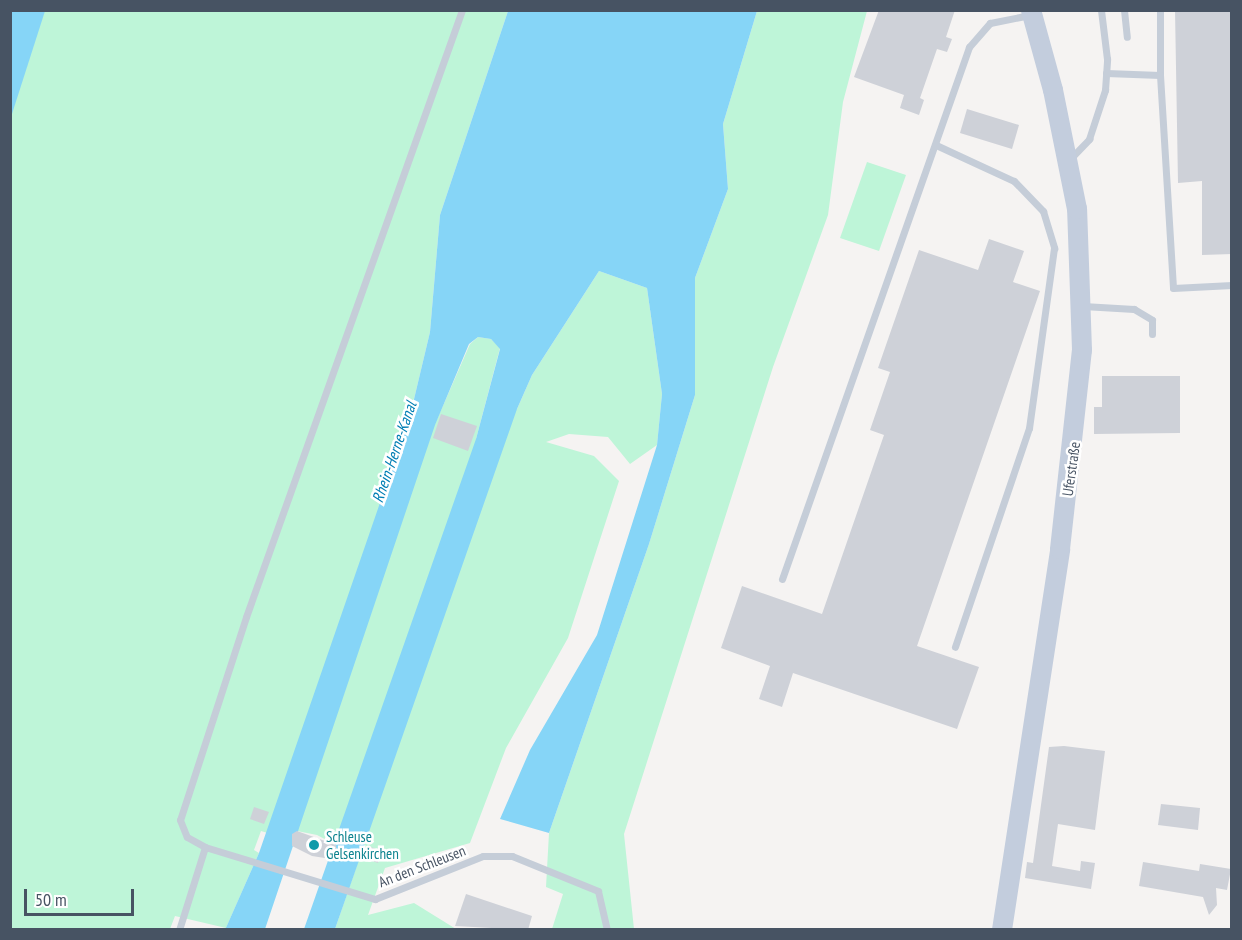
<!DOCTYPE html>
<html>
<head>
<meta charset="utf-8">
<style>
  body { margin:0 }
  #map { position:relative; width:1242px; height:940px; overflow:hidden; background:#f5f3f2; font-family:"PT Sans Narrow",sans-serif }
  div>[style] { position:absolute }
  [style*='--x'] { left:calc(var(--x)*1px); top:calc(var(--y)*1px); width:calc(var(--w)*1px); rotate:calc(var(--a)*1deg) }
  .green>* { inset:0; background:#bef5d8 }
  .water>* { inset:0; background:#86d5f7 }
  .building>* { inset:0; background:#ced1d8 }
  .service>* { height:7px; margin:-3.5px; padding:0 3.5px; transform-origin:3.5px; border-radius:3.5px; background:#c5cdd8 }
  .secondary>* { height:20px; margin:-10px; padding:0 10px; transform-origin:10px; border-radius:10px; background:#c3cddd }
  .dots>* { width:16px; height:16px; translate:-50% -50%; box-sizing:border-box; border:3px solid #fff; border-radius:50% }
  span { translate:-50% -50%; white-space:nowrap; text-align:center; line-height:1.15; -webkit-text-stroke:5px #fff; paint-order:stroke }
  .street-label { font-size:15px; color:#475363 }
  .culture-label { font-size:15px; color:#0d838f }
  .left { translate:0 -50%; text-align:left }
  .water-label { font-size:16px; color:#017eb4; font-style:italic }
  .frame { position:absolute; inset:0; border:12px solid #475363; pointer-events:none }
  .scale { position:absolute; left:24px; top:889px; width:110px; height:27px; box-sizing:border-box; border:3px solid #475363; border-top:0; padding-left:8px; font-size:18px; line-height:21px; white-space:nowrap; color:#475363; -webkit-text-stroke:4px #fff; paint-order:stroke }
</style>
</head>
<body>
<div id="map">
  <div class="green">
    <div style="clip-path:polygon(10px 11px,508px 11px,440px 215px,430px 332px,410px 416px,435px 424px,470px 344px,478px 337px,491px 339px,500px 348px,476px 439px,517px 409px,532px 375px,599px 271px,647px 288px,662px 394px,657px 445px,630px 464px,608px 437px,569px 434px,546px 442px,594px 456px,619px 481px,568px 638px,506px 748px,470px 843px,385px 868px,368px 915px,414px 903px,456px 929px,335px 929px,357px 865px,337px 856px,336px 845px,317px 835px,297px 831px,290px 840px,261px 831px,254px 850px,259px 853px,226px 928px,175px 916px,170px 929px,11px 929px)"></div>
    <div style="clip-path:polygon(757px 11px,867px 11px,843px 102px,828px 215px,773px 367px,624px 834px,634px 929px,552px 929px,563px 894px,546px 887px,549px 833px,649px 544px,695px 395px,695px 278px,728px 189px,723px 124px)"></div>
    <div style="clip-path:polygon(867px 162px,906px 175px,879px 251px,840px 238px)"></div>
  </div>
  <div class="water">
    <div style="clip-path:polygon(11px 10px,45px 11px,11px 117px,10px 11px)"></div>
    <div style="clip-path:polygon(508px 11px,757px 11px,723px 124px,728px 189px,695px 278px,695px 395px,649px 544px,549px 833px,500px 819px,530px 750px,597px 635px,657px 445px,662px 394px,647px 288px,599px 271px,532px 375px,517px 409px,335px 929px,304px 929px,476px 439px,500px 349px,491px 339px,478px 337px,469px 344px,435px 425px,265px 929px,225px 930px,259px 853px,410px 416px,430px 332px,440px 215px)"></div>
  </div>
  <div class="building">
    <div style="clip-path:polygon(879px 10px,955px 10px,946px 37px,952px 39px,947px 52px,937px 49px,920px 98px,924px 100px,919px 115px,900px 108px,904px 95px,854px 77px)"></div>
    <div style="clip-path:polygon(1175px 10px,1232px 10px,1232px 254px,1202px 255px,1202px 181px,1178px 183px)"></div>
    <div style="clip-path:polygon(967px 109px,1019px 125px,1012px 149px,960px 133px)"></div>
    <div style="clip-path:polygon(989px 239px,1024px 251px,1013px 282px,1040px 291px,917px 646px,979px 667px,957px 729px,793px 673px,782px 707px,759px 699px,770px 666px,721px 648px,742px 586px,822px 614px,884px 435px,870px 430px,890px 372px,878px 368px,919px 250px,978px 270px)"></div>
    <div style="clip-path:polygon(1102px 376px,1180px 376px,1180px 433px,1094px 434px,1094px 407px,1102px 407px)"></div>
    <div style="clip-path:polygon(441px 414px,477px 426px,468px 451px,433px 438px)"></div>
    <div style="clip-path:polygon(1064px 746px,1105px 751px,1095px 830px,1058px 824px,1052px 866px,1080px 871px,1081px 861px,1095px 863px,1091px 889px,1025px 878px,1027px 862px,1033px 863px,1049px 747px)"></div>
    <div style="clip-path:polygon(1161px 804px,1200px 808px,1198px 830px,1158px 825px)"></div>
    <div style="clip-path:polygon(254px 807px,269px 812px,264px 824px,250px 819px)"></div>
    <div style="clip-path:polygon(297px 831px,336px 845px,337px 856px,331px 859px,312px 856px,292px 846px,292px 834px)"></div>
    <div style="clip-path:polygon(368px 846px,382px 851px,378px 863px,364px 858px)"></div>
    <div style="clip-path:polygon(1143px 862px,1199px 871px,1200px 864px,1231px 869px,1227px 890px,1216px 888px,1217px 905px,1209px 915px,1203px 897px,1139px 886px)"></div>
    <div style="clip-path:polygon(466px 894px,532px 916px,528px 930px,455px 926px)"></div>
  </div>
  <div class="service">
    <div style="--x:462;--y:10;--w:644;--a:109.59"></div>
    <div style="--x:246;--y:617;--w:213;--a:108"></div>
    <div style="--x:180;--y:820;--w:18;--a:68"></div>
    <div style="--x:187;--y:837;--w:21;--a:29"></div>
    <div style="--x:205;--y:847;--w:178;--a:17"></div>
    <div style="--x:375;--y:899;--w:116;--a:-21.7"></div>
    <div style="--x:483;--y:856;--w:29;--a:0"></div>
    <div style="--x:512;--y:856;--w:93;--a:22.1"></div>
    <div style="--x:598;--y:891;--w:40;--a:77"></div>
    <div style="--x:1124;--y:10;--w:27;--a:84"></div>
    <div style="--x:1106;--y:73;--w:54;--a:2.1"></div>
    <div style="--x:1160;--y:75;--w:65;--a:-90"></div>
    <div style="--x:1160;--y:75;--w:213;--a:86.5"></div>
    <div style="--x:1173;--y:288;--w:59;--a:-2.9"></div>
    <div style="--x:936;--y:145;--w:86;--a:24.8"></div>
    <div style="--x:1014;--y:181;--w:42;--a:46"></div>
    <div style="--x:1043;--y:211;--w:39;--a:73"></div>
    <div style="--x:1054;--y:248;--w:182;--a:97.9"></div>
    <div style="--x:1029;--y:428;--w:231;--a:108.7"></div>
    <div style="--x:1070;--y:159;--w:28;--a:-46"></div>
    <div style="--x:1089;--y:139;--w:52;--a:-71.9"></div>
    <div style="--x:1105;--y:90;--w:31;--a:-86"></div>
    <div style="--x:1107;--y:59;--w:49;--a:-97"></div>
    <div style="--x:1083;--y:306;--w:51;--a:3.4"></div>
    <div style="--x:1134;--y:309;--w:21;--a:31"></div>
    <div style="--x:1152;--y:320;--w:14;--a:90"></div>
    <div style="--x:782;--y:579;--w:564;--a:-70.63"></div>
    <div style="--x:969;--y:47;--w:32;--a:-49"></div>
    <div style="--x:990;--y:23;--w:41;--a:-11.3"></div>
    <div style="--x:179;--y:930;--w:87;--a:-72.6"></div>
  </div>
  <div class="secondary">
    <div style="--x:1002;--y:930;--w:385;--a:-81.3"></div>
    <div style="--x:1060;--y:549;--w:200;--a:-83.7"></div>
    <div style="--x:1082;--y:350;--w:141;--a:-92"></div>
    <div style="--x:1077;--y:209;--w:121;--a:-101.4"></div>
    <div style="--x:1053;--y:90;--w:83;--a:-105.4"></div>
  </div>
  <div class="dots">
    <div style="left:314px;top:845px;background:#0f9aa8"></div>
  </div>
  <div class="street-label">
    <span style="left:1071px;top:469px;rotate:-82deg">Uferstraße</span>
    <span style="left:422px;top:866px;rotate:-21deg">An den Schleusen</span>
  </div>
  <div class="culture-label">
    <span class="left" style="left:326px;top:845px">Schleuse<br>Gelsenkirchen</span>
  </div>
  <div class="water-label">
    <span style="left:394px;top:452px;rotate:-71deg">Rhein-Herne-Kanal</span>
  </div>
  <div class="frame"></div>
  <div class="scale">50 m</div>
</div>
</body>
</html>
